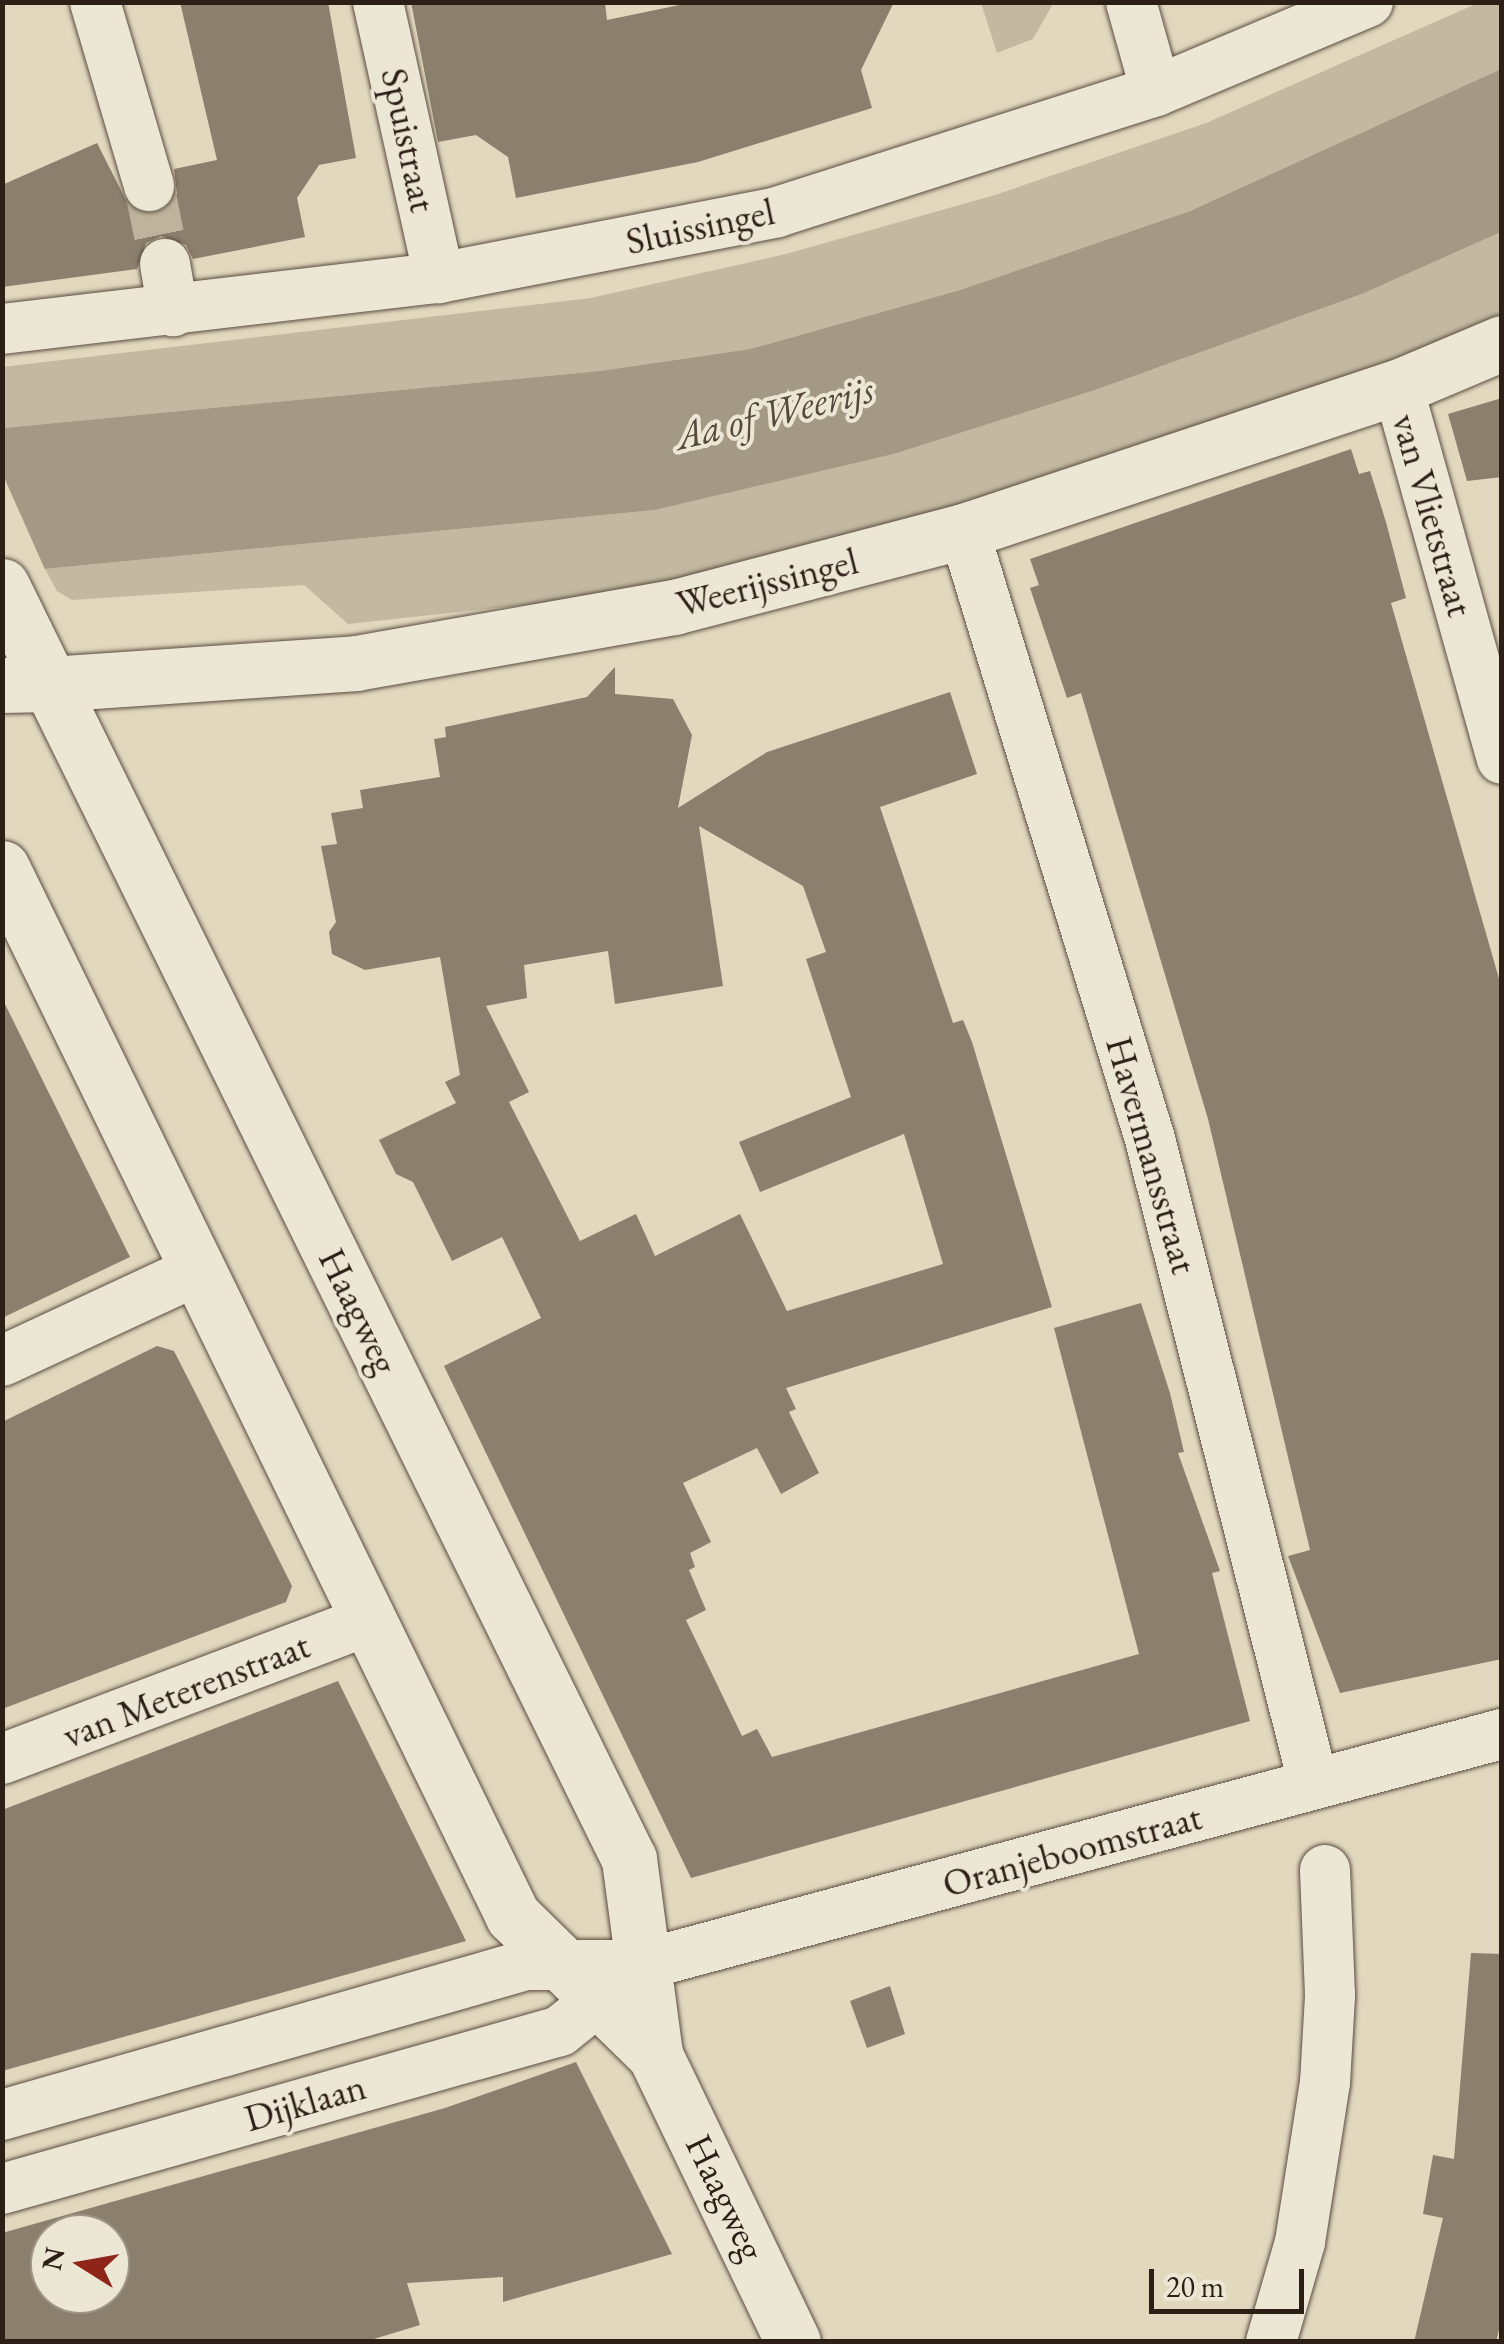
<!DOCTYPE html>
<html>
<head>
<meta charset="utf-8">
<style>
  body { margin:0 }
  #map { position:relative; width:1504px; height:2344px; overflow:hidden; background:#e2d8be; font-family:"EB Garamond",serif }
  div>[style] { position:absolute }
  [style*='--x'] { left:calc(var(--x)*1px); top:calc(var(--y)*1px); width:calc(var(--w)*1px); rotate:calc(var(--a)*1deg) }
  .green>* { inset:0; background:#c3b9a1 }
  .water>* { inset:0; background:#a49985 }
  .pier>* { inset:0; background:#e2d8be }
  .building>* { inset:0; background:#8b7f6d }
  .minor-tunnel>* { height:50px; margin-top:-25px; transform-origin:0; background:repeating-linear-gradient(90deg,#beb39c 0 50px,transparent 0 75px) }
  .roads { filter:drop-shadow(0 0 2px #5a4d40) drop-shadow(0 0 2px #5a4d40) }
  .minor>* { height:50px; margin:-25px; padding:0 25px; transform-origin:25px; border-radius:25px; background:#ece6d5 }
  .tertiary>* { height:55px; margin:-27.5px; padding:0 27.5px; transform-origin:27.5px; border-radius:27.5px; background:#ece6d5 }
  .secondary>* { height:55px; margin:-27.5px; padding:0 27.5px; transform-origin:27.5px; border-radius:27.5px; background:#ece6d5 }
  span { translate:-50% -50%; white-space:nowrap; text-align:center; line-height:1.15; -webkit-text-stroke:8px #ece6d5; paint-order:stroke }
  .street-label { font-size:38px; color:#2c1f16 }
  .water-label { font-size:40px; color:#564a3d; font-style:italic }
  .frame { position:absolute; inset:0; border:5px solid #2c1f16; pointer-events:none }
  .north { position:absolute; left:30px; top:2214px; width:100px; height:100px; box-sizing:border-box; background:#ece6d5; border:2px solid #9f9689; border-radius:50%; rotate:281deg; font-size:28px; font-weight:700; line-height:40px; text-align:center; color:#2c1f16 }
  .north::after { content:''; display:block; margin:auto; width:35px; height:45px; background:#8f2418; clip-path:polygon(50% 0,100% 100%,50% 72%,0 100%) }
  .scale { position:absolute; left:1149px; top:2269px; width:155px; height:45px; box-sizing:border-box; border:5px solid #2c1f16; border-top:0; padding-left:12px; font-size:30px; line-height:35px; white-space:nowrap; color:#2c1f16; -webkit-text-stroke:8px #ece6d5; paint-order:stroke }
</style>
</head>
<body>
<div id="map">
  <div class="green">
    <div style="clip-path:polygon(1054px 2px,1033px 39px,997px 53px,981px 3px)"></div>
    <div style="clip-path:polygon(1478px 3px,1501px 3px,1501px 69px,1190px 211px,960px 290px,750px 349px,600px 371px,3px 428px,2px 367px,591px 298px,786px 254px,995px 195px,1206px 123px)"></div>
    <div style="clip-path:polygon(1501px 232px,1501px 322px,1117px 467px,673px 589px,348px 624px,304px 585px,72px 600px,57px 591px,45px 569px,655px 510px,894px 454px,1098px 389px,1362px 294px)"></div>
  </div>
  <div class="water">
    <div style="clip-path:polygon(1501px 69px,1501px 232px,1362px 294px,1098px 389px,894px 454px,655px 510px,3px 573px,3px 428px,600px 371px,750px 349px,960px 290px,1190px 211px)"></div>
  </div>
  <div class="pier">
    <div style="clip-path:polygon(3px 475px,47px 574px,2px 578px)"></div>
  </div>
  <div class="building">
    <div style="clip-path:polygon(180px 2px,328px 2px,356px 158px,319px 165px,297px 198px,305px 237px,193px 259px,186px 245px,161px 236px,146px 243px,137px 269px,2px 287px,2px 185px,97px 143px,129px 206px,156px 214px,177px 194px,174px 169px,217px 160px)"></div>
    <div style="clip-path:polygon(411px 2px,605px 2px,607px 20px,694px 2px,894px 2px,861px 70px,872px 108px,698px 162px,516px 198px,508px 157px,476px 135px,438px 142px)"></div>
    <div style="clip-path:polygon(1502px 398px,1502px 477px,1467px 481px,1448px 414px)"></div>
    <div style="clip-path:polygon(1351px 449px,1359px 474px,1370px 471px,1386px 522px,1406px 598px,1391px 603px,1502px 989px,1502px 1659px,1340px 1693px,1288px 1556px,1310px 1550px,1208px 1119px,1081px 693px,1067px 698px,1030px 588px,1039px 585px,1030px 559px)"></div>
    <div style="clip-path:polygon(evenodd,615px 667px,615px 694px,673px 699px,692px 735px,678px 808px,767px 752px,950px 692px,977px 774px,880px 807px,953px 1023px,963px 1020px,972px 1042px,1052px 1307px,786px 1388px,796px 1409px,789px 1412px,819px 1473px,781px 1494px,757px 1448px,683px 1483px,711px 1542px,690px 1553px,695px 1567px,689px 1570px,706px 1610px,686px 1620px,742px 1736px,757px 1729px,772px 1757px,1139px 1654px,1054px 1328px,1141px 1303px,1170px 1393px,1184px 1452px,1178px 1453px,1220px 1571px,1212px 1573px,1250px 1721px,691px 1878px,444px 1366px,541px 1318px,502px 1237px,452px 1261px,413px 1182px,396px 1174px,379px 1140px,456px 1103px,445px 1082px,460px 1075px,440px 957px,365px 970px,332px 954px,329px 932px,336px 922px,321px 846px,337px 844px,331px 813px,363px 808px,360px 790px,440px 777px,434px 739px,446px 737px,445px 727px,587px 697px,615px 667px,699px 826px,803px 886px,826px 952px,806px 959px,851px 1097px,739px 1142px,760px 1192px,904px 1134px,943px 1264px,787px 1311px,740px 1214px,655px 1256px,636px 1214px,580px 1241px,509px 1102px,529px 1092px,486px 1006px,527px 998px,524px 965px,608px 951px,615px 1004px,723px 986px,699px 826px)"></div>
    <div style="clip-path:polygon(2px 998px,130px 1257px,2px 1318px)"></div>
    <div style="clip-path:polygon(157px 1346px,174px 1351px,199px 1400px,292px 1586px,286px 1602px,2px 1709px,2px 1422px)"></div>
    <div style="clip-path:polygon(338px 1681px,466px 1941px,2px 2071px,2px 1810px)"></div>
    <div style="clip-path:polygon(1471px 1953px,1502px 1954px,1502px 2317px,1496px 2342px,1414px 2342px,1443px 2218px,1423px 2214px,1433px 2155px,1454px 2159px)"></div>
    <div style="clip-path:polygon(890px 1986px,905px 2034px,867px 2048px,850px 2001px)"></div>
    <div style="clip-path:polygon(evenodd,576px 2062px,672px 2254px,503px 2302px,503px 2277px,407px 2283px,420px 2325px,364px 2342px,2px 2342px,2px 2233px,445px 2108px,576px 2062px,50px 2234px,110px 2234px,110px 2294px,50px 2294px,50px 2234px)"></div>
  </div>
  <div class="minor-tunnel">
    <div style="--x:149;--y:186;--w:80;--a:78.4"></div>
  </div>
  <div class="roads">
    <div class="minor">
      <div style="--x:95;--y:2;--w:192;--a:73.6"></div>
      <div style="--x:378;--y:2;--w:283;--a:77.5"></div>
      <div style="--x:1131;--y:2;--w:92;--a:74.3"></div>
      <div style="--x:165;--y:264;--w:48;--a:80.3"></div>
      <div style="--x:2;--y:329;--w:440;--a:-6.7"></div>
      <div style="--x:439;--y:278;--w:344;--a:-11"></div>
      <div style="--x:777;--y:212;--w:398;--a:-17.7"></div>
      <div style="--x:1156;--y:91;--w:230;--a:-22.8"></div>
      <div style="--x:1398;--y:387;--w:386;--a:74.4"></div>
      <div style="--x:964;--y:531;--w:636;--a:72.99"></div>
      <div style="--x:1150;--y:1139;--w:666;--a:75.76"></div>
      <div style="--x:2;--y:1361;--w:216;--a:-24.9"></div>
      <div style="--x:2;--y:1759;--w:392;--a:-20.7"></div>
      <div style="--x:2;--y:2115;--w:545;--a:-15.97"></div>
      <div style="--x:526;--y:1965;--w:116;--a:0"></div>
      <div style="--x:642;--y:1965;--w:890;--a:-15.04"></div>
      <div style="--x:2;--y:2189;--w:580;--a:-15.81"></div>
      <div style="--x:560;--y:2031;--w:90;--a:-38.7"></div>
      <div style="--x:1271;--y:2342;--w:104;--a:-73.8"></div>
      <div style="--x:1300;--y:2242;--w:161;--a:-81.1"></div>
      <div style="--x:1325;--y:2083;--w:88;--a:-86.7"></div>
      <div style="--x:1330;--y:1995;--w:125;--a:-92.3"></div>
    </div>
    <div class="tertiary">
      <div style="--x:2;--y:586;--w:109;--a:63.9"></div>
      <div style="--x:50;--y:684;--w:307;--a:-3.9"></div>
      <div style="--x:356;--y:663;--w:323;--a:-10"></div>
      <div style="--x:674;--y:607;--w:300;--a:-14.7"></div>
      <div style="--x:964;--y:531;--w:457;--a:-18.4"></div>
      <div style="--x:1398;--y:387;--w:113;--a:-22.9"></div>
    </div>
    <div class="secondary">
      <div style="--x:2;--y:685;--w:48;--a:-1.2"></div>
      <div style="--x:50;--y:684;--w:1310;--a:63.77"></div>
      <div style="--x:629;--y:1859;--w:198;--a:82.4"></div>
      <div style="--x:655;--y:2055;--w:318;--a:64.3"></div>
      <div style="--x:2;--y:868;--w:1166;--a:64.01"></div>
      <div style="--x:513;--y:1916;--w:199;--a:44.4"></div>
    </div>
  </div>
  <div class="street-label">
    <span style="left:409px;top:140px;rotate:78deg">Spuistraat</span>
    <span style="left:700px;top:226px;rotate:-12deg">Sluissingel</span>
    <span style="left:1433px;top:515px;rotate:74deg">van Vlietstraat</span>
    <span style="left:767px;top:582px;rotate:-14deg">Weerijssingel</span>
    <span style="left:1152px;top:1155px;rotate:74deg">Havermansstraat</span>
    <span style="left:359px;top:1311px;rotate:64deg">Haagweg</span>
    <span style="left:186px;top:1690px;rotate:-21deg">van Meterenstraat</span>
    <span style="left:1072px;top:1850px;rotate:-15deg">Oranjeboomstraat</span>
    <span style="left:305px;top:2102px;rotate:-16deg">Dijklaan</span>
    <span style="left:726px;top:2197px;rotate:64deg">Haagweg</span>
  </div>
  <div class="water-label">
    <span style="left:774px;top:412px;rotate:-14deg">Aa of Weerijs</span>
  </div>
  <div class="frame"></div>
  <div class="north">N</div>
  <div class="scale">20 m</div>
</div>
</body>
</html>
